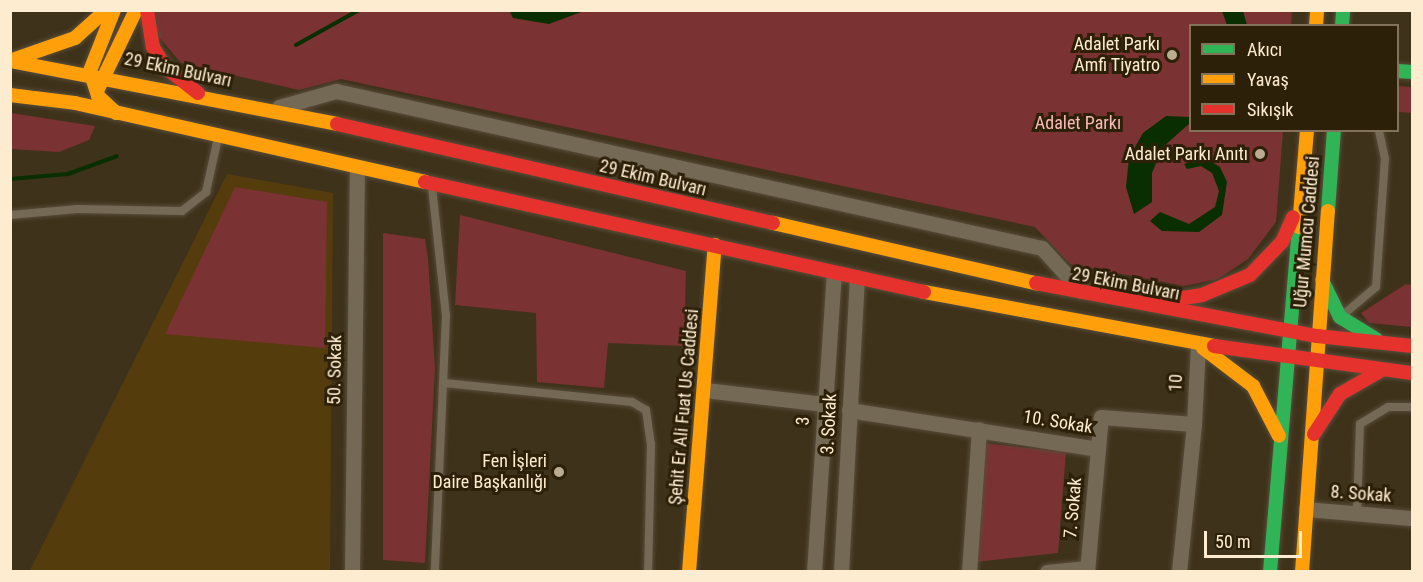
<!DOCTYPE html>
<html>
<head>
<meta charset="utf-8">
<style>
  body { margin:0 }
  #map { position:relative; width:1423px; height:582px; overflow:hidden; background:#3e321a; font-family:"Roboto Condensed",sans-serif }
  div>[style] { position:absolute }
  [style*='--x'] { left:calc(var(--x)*1px); top:calc(var(--y)*1px); width:calc(var(--w)*1px); rotate:calc(var(--a)*1deg) }
  .built>* { inset:0; background:#543c0c }
  .green>* { inset:0; background:#7b3232 }
  .water>* { inset:0; background:#092e02 }
  .stream>* { height:4px; margin:-2px; padding:0 2px; transform-origin:2px; border-radius:2px; background:#092e02 }
  .roads { filter:drop-shadow(0 0 2px #584d3b) drop-shadow(0 0 2px #584d3b) }
  .lane>* { height:8px; margin:-4px; padding:0 4px; transform-origin:4px; border-radius:4px; background:#746955 }
  .street>* { height:15px; margin:-7.5px; padding:0 7.5px; transform-origin:7.5px; border-radius:7.5px; background:#746955 }
  .fast>* { height:14px; margin:-7px; padding:0 7px; transform-origin:7px; border-radius:7px; background:#30b455 }
  .slow>* { height:14px; margin:-7px; padding:0 7px; transform-origin:7px; border-radius:7px; background:#ff9f0a }
  .jam>* { height:14px; margin:-7px; padding:0 7px; transform-origin:7px; border-radius:7px; background:#e5322d }
  .dots>* { width:16px; height:16px; translate:-50% -50%; box-sizing:border-box; border:3px solid #2d2009; border-radius:50% }
  span { translate:-50% -50%; white-space:nowrap; text-align:center; line-height:1.15; -webkit-text-stroke:6px #2d2009; paint-order:stroke }
  .poi-label { font-size:18px; color:#feecd1 }
  .right { translate:-100% -50%; text-align:right }
  .street-label { font-size:18px; color:#feecd1 }
  .park-label { font-size:18px; color:#fabbba }
  .frame { position:absolute; inset:0; border:12px solid #feecd1; pointer-events:none }
  .legend { position:absolute; left:1189px; top:24px; width:210px; height:108px; box-sizing:border-box; background:#2d2009; border:2px solid #817259; margin:0; padding:8px 10px; list-style:none; font-size:18px; color:#feecd1 }
  .legend li { display:flex; align-items:center; gap:12px; height:30px }
  .legend b { width:30px; border:2px solid #817259 }
  .scale { position:absolute; left:1204px; top:531px; width:98px; height:27px; box-sizing:border-box; border:3px solid #feecd1; border-top:0; padding-left:8px; font-size:18px; line-height:21px; white-space:nowrap; color:#feecd1; -webkit-text-stroke:4px #2d2009; paint-order:stroke }
</style>
</head>
<body>
<div id="map">
  <div class="built">
    <div style="clip-path:polygon(227px 174px,333px 193px,330px 571px,29px 572px)"></div>
  </div>
  <div class="green">
    <div style="clip-path:polygon(155px 10px,1292px 11px,1291px 25px,1190px 26px,1190px 130px,1283px 131px,1276px 222px,1248px 259px,1218px 279px,1184px 286px,1070px 264px,1035px 227px,341px 79px,299px 90px,181px 63px,159px 37px)"></div>
    <div style="clip-path:polygon(1398px 86px,1412px 87px,1412px 113px,1398px 112px)"></div>
    <div style="clip-path:polygon(10px 113px,11px 113px,95px 126px,89px 140px,59px 152px,11px 149px)"></div>
    <div style="clip-path:polygon(235px 187px,327px 202px,325px 348px,165px 334px)"></div>
    <div style="clip-path:polygon(460px 215px,686px 271px,684px 346px,608px 343px,604px 388px,537px 382px,536px 313px,455px 305px)"></div>
    <div style="clip-path:polygon(383px 233px,425px 239px,428px 258px,435px 368px,425px 563px,383px 560px)"></div>
    <div style="clip-path:polygon(1406px 284px,1412px 285px,1412px 327px,1369px 323px,1361px 313px)"></div>
    <div style="clip-path:polygon(982px 443px,1066px 452px,1058px 553px,975px 562px)"></div>
  </div>
  <div class="water">
    <div style="clip-path:polygon(509px 10px,584px 10px,584px 11px,549px 24px,513px 18px)"></div>
    <div style="clip-path:polygon(1222px 11px,1243px 11px,1247px 25px,1227px 25px)"></div>
    <div style="clip-path:polygon(1166px 116px,1190px 117px,1190px 123px,1163px 147px,1152px 173px,1152px 202px,1134px 214px,1126px 187px,1129px 158px,1143px 133px)"></div>
    <div style="clip-path:polygon(1205px 158px,1220px 167px,1227px 182px,1222px 215px,1199px 232px,1162px 231px,1150px 221px,1160px 212px,1189px 224px,1215px 207px,1219px 191px,1212px 173px,1201px 166px,1187px 169px,1184px 164px)"></div>
  </div>
  <div class="stream">
    <div style="--x:296;--y:45;--w:72;--a:-29.1"></div>
    <div style="--x:10;--y:179;--w:58;--a:-4.9"></div>
    <div style="--x:68;--y:174;--w:52;--a:-20.2"></div>
  </div>
  <div class="roads">
    <div class="lane">
      <div style="--x:432;--y:187;--w:129;--a:83.8"></div>
      <div style="--x:446;--y:315;--w:257;--a:92.5"></div>
      <div style="--x:10;--y:215;--w:68;--a:-5"></div>
      <div style="--x:78;--y:209;--w:104;--a:1.1"></div>
      <div style="--x:182;--y:211;--w:31;--a:-38"></div>
      <div style="--x:206;--y:192;--w:55;--a:-77.5"></div>
      <div style="--x:1344;--y:314;--w:42;--a:-40.2"></div>
      <div style="--x:1376;--y:287;--w:128;--a:-86"></div>
      <div style="--x:1385;--y:159;--w:30;--a:-102"></div>
      <div style="--x:444;--y:383;--w:189;--a:5.8"></div>
      <div style="--x:632;--y:402;--w:16;--a:30"></div>
      <div style="--x:646;--y:410;--w:34;--a:82"></div>
      <div style="--x:651;--y:444;--w:128;--a:91.3"></div>
      <div style="--x:1357;--y:513;--w:89;--a:-88.1"></div>
      <div style="--x:1360;--y:424;--w:33;--a:-31"></div>
      <div style="--x:1388;--y:407;--w:24;--a:0"></div>
    </div>
    <div class="street">
      <div style="--x:279;--y:107;--w:59;--a:-15.7"></div>
      <div style="--x:336;--y:91;--w:723;--a:12.54"></div>
      <div style="--x:1042;--y:248;--w:58;--a:47.8"></div>
      <div style="--x:705;--y:390;--w:120;--a:6.7"></div>
      <div style="--x:849;--y:410;--w:252;--a:8.9"></div>
      <div style="--x:1098;--y:449;--w:32;--a:-85"></div>
      <div style="--x:1101;--y:417;--w:93;--a:4.3"></div>
      <div style="--x:1194;--y:424;--w:149;--a:95.8"></div>
      <div style="--x:1194;--y:424;--w:79;--a:-87.1"></div>
      <div style="--x:1306;--y:509;--w:106;--a:4.9"></div>
      <div style="--x:352;--y:572;--w:403;--a:-89.3"></div>
      <div style="--x:814;--y:572;--w:299;--a:-86.2"></div>
      <div style="--x:841;--y:572;--w:293;--a:-86.9"></div>
      <div style="--x:969;--y:572;--w:143;--a:-86"></div>
      <div style="--x:1047;--y:572;--w:40;--a:-5.7"></div>
      <div style="--x:1087;--y:572;--w:123;--a:-84.9"></div>
    </div>
    <div class="fast">
      <div style="--x:1342;--y:26;--w:16;--a:-86"></div>
      <div style="--x:1398;--y:71;--w:14;--a:4"></div>
      <div style="--x:1328;--y:211;--w:81;--a:-85.8"></div>
      <div style="--x:1322;--y:280;--w:41;--a:64.1"></div>
      <div style="--x:1340;--y:317;--w:42;--a:31.4"></div>
      <div style="--x:1270;--y:572;--w:346;--a:-85.2"></div>
    </div>
    <div class="slow">
      <div style="--x:114;--y:10;--w:66;--a:111.5"></div>
      <div style="--x:90;--y:71;--w:26;--a:72"></div>
      <div style="--x:98;--y:96;--w:25;--a:43"></div>
      <div style="--x:1316;--y:26;--w:16;--a:-86"></div>
      <div style="--x:12;--y:60;--w:67;--a:-19.2"></div>
      <div style="--x:75;--y:38;--w:42;--a:-42.1"></div>
      <div style="--x:10;--y:61;--w:333;--a:10.9"></div>
      <div style="--x:97;--y:91;--w:90;--a:-64.3"></div>
      <div style="--x:10;--y:95;--w:65;--a:7"></div>
      <div style="--x:75;--y:103;--w:359;--a:12.7"></div>
      <div style="--x:773;--y:223;--w:270;--a:12.9"></div>
      <div style="--x:1299;--y:227;--w:97;--a:-85.3"></div>
      <div style="--x:924;--y:292;--w:295;--a:10.5"></div>
      <div style="--x:1203;--y:348;--w:63;--a:37.2"></div>
      <div style="--x:1253;--y:386;--w:56;--a:62.5"></div>
      <div style="--x:689;--y:572;--w:328;--a:-85.5"></div>
      <div style="--x:1302;--y:572;--w:362;--a:-85.9"></div>
    </div>
    <div class="jam">
      <div style="--x:147;--y:10;--w:37;--a:81"></div>
      <div style="--x:153;--y:47;--w:23;--a:59"></div>
      <div style="--x:165;--y:67;--w:42;--a:38.2"></div>
      <div style="--x:337;--y:124;--w:447;--a:12.8"></div>
      <div style="--x:425;--y:182;--w:511;--a:12.43"></div>
      <div style="--x:1036;--y:283;--w:286;--a:10.7"></div>
      <div style="--x:1317;--y:336;--w:96;--a:6"></div>
      <div style="--x:1157;--y:302;--w:46;--a:-8.8"></div>
      <div style="--x:1202;--y:295;--w:52;--a:-22.6"></div>
      <div style="--x:1250;--y:275;--w:46;--a:-45.9"></div>
      <div style="--x:1282;--y:242;--w:27;--a:-66"></div>
      <div style="--x:1214;--y:346;--w:200;--a:7.8"></div>
      <div style="--x:1314;--y:434;--w:48;--a:-57"></div>
      <div style="--x:1340;--y:394;--w:46;--a:-29.9"></div>
    </div>
  </div>
  <div class="dots">
    <div style="left:1172px;top:55px;background:#bbab91"></div>
    <div style="left:1260px;top:154px;background:#bbab91"></div>
    <div style="left:559px;top:472px;background:#bbab91"></div>
  </div>
  <div class="poi-label">
    <span class="right" style="left:1160px;top:55px">Adalet Parkı<br>Amfi Tiyatro</span>
    <span class="right" style="left:1248px;top:154px">Adalet Parkı Anıtı</span>
    <span class="right" style="left:547px;top:472px">Fen İşleri<br>Daire Başkanlığı</span>
  </div>
  <div class="street-label">
    <span style="left:178px;top:70px;rotate:12deg">29 Ekim Bulvarı</span>
    <span style="left:653px;top:178px;rotate:13deg">29 Ekim Bulvarı</span>
    <span style="left:1307px;top:232px;rotate:-85deg">Uğur Mumcu Caddesi</span>
    <span style="left:1126px;top:284px;rotate:11deg">29 Ekim Bulvarı</span>
    <span style="left:335px;top:370px;rotate:-89deg">50. Sokak</span>
    <span style="left:1176px;top:383px;rotate:-87deg">10</span>
    <span style="left:684px;top:407px;rotate:-85deg">Şehit Er Ali Fuat Us Caddesi</span>
    <span style="left:803px;top:421px;rotate:-87deg">3</span>
    <span style="left:1058px;top:422px;rotate:9deg">10. Sokak</span>
    <span style="left:829px;top:424px;rotate:-87deg">3. Sokak</span>
    <span style="left:1361px;top:494px;rotate:4deg">8. Sokak</span>
    <span style="left:1073px;top:508px;rotate:-85deg">7. Sokak</span>
  </div>
  <div class="park-label">
    <span style="left:1078px;top:123px">Adalet Parkı</span>
  </div>
  <div class="frame"></div>
  <ul class="legend">
  <li><b style="height:8px;background:#30b455"></b>Akıcı</li>
  <li><b style="height:8px;background:#ff9f0a"></b>Yavaş</li>
  <li><b style="height:8px;background:#e5322d"></b>Sıkışık</li>
  </ul>
  <div class="scale">50 m</div>
</div>
</body>
</html>
